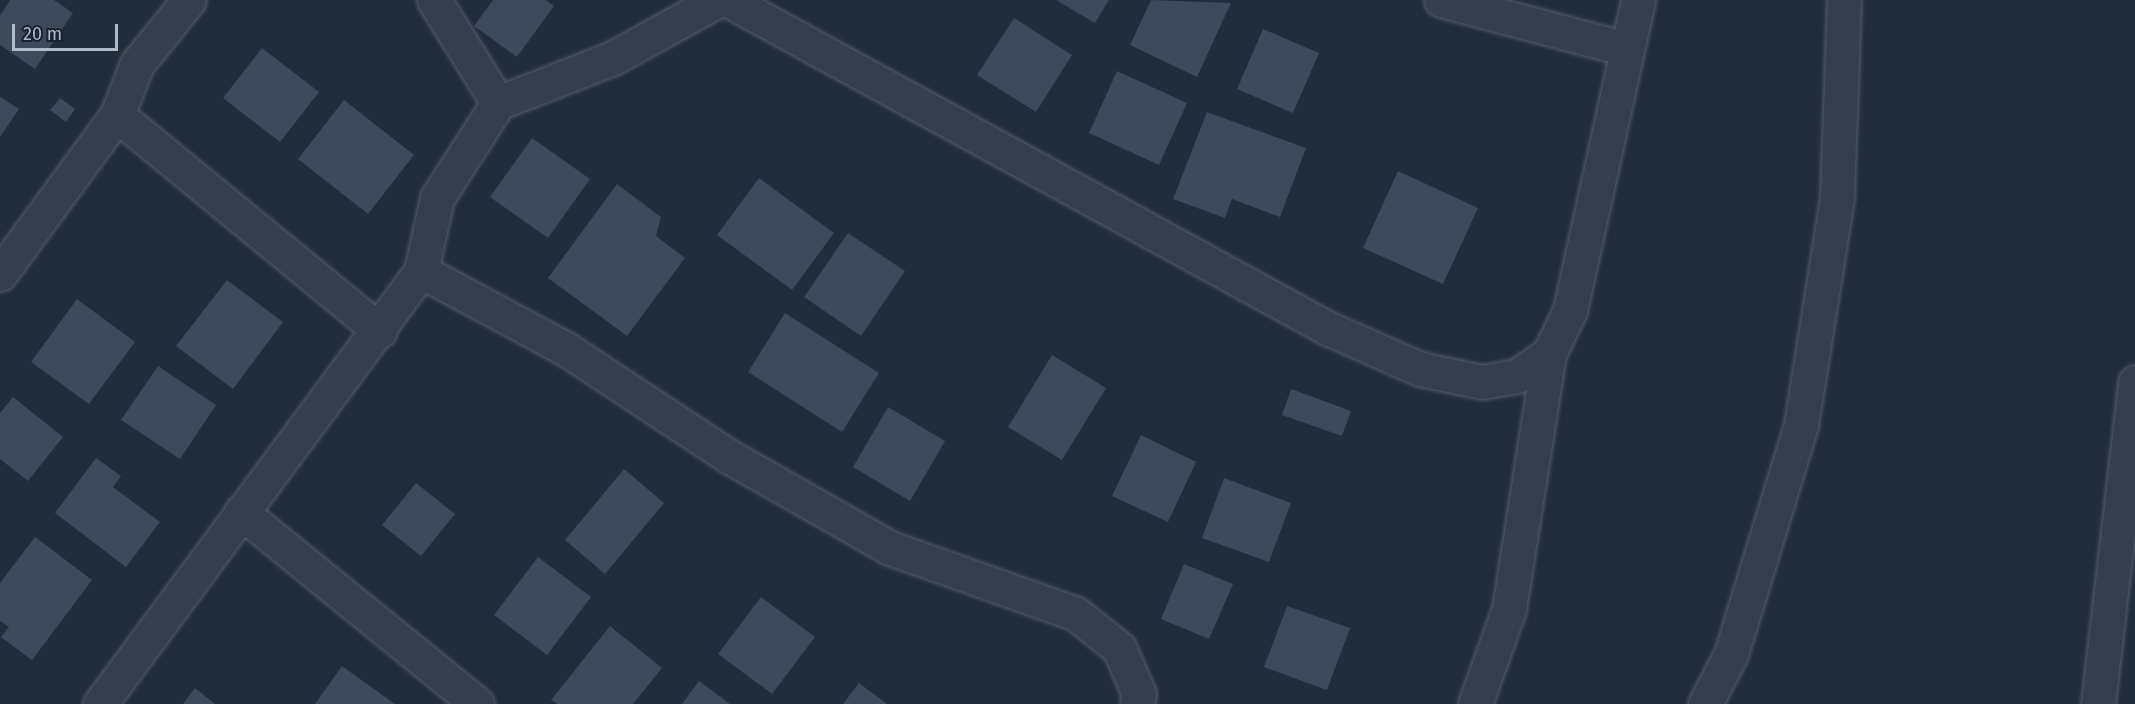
<!DOCTYPE html>
<html>
<head>
<meta charset="utf-8">
<style>
  body { margin:0 }
  #map { position:relative; width:2135px; height:704px; overflow:hidden; background:#212c3c; font-family:"Fira Sans",sans-serif }
  div>[style] { position:absolute }
  [style*='--x'] { left:calc(var(--x)*1px); top:calc(var(--y)*1px); width:calc(var(--w)*1px); rotate:calc(var(--a)*1deg) }
  .building>* { inset:0; background:#3d4a5c }
  .roads { filter:drop-shadow(0 0 2px #535c6a) drop-shadow(0 0 2px #535c6a) }
  .minor>* { height:33px; margin:-16.5px; padding:0 16.5px; transform-origin:16.5px; border-radius:16.5px; background:#353e4c }
  span { translate:-50% -50%; white-space:nowrap; text-align:center; line-height:1.15; -webkit-text-stroke:4.5px #1a2331; paint-order:stroke }
  .scale { position:absolute; left:12px; top:24px; width:106px; height:27px; box-sizing:border-box; border:3px solid #b0b9c8; border-top:0; padding-left:8px; font-size:18px; line-height:21px; white-space:nowrap; color:#b0b9c8; -webkit-text-stroke:4px #1a2331; paint-order:stroke }
</style>
</head>
<body>
<div id="map">
  <div class="building">
    <div style="clip-path:polygon(10px 0,54px 0,73px 13px,35px 69px,0 45px,0 16px)"></div>
    <div style="clip-path:polygon(493px 0,546px 0,554px 6px,517px 57px,474px 26px)"></div>
    <div style="clip-path:polygon(1056px 0,1109px 0,1095px 23px)"></div>
    <div style="clip-path:polygon(1151px 0,1231px 3px,1197px 77px,1130px 45px)"></div>
    <div style="clip-path:polygon(1014px 18px,1072px 55px,1036px 112px,977px 75px)"></div>
    <div style="clip-path:polygon(1263px 29px,1319px 53px,1293px 113px,1237px 89px)"></div>
    <div style="clip-path:polygon(262px 48px,319px 92px,280px 142px,223px 98px)"></div>
    <div style="clip-path:polygon(1117px 71px,1187px 103px,1159px 165px,1089px 133px)"></div>
    <div style="clip-path:polygon(0 97px,19px 109px,0 137px)"></div>
    <div style="clip-path:polygon(60px 98px,75px 109px,66px 122px,50px 110px)"></div>
    <div style="clip-path:polygon(344px 100px,414px 155px,368px 214px,298px 159px)"></div>
    <div style="clip-path:polygon(1207px 112px,1306px 148px,1280px 217px,1232px 199px,1225px 218px,1173px 199px)"></div>
    <div style="clip-path:polygon(532px 138px,590px 179px,548px 238px,490px 197px)"></div>
    <div style="clip-path:polygon(1398px 171px,1478px 208px,1443px 284px,1363px 248px)"></div>
    <div style="clip-path:polygon(759px 178px,834px 233px,792px 290px,717px 235px)"></div>
    <div style="clip-path:polygon(617px 184px,661px 217px,656px 236px,685px 258px,627px 336px,548px 278px)"></div>
    <div style="clip-path:polygon(848px 233px,905px 271px,861px 336px,804px 297px)"></div>
    <div style="clip-path:polygon(227px 280px,283px 322px,233px 389px,176px 346px)"></div>
    <div style="clip-path:polygon(77px 299px,135px 342px,89px 404px,31px 362px)"></div>
    <div style="clip-path:polygon(785px 313px,879px 373px,842px 432px,748px 372px)"></div>
    <div style="clip-path:polygon(1052px 355px,1106px 388px,1062px 460px,1008px 427px)"></div>
    <div style="clip-path:polygon(158px 366px,216px 405px,180px 459px,121px 420px)"></div>
    <div style="clip-path:polygon(1291px 389px,1351px 411px,1342px 436px,1282px 415px)"></div>
    <div style="clip-path:polygon(13px 397px,63px 437px,28px 481px,0 459px,0 413px)"></div>
    <div style="clip-path:polygon(888px 407px,945px 441px,910px 501px,853px 467px)"></div>
    <div style="clip-path:polygon(1141px 435px,1196px 462px,1168px 522px,1112px 496px)"></div>
    <div style="clip-path:polygon(96px 458px,121px 476px,113px 487px,160px 522px,126px 567px,55px 513px)"></div>
    <div style="clip-path:polygon(624px 469px,664px 503px,605px 574px,565px 540px)"></div>
    <div style="clip-path:polygon(1224px 478px,1291px 503px,1269px 562px,1202px 538px)"></div>
    <div style="clip-path:polygon(416px 483px,455px 514px,421px 556px,382px 525px)"></div>
    <div style="clip-path:polygon(35px 537px,92px 580px,32px 660px,1px 637px,9px 627px,0 621px,0 583px)"></div>
    <div style="clip-path:polygon(538px 557px,591px 597px,547px 655px,494px 615px)"></div>
    <div style="clip-path:polygon(1184px 564px,1233px 584px,1209px 639px,1161px 619px)"></div>
    <div style="clip-path:polygon(761px 597px,815px 637px,772px 694px,718px 654px)"></div>
    <div style="clip-path:polygon(1287px 606px,1350px 628px,1327px 690px,1264px 667px)"></div>
    <div style="clip-path:polygon(610px 626px,662px 668px,633px 704px,557px 704px,551px 700px)"></div>
    <div style="clip-path:polygon(342px 666px,395px 704px,315px 704px)"></div>
    <div style="clip-path:polygon(699px 681px,730px 704px,682px 704px)"></div>
    <div style="clip-path:polygon(859px 683px,887px 704px,843px 704px)"></div>
    <div style="clip-path:polygon(195px 688px,215px 704px,183px 704px)"></div>
  </div>
  <div class="roads">
    <div class="minor">
      <div style="--x:434;--y:0;--w:121;--a:58.1"></div>
      <div style="--x:728;--y:0;--w:683;--a:28.7"></div>
      <div style="--x:1327;--y:328;--w:102;--a:23.8"></div>
      <div style="--x:1420;--y:369;--w:63;--a:11.8"></div>
      <div style="--x:1482;--y:382;--w:36;--a:-10"></div>
      <div style="--x:1517;--y:376;--w:39;--a:-35"></div>
      <div style="--x:1549;--y:354;--w:49;--a:-64.5"></div>
      <div style="--x:1570;--y:310;--w:317;--a:-77.6"></div>
      <div style="--x:1441;--y:0;--w:192;--a:14.8"></div>
      <div style="--x:117;--y:115;--w:340;--a:39.4"></div>
      <div style="--x:421;--y:271;--w:165;--a:28.3"></div>
      <div style="--x:566;--y:349;--w:196;--a:33.4"></div>
      <div style="--x:730;--y:457;--w:184;--a:29.6"></div>
      <div style="--x:890;--y:548;--w:197;--a:19.5"></div>
      <div style="--x:1076;--y:614;--w:55;--a:38.3"></div>
      <div style="--x:1119;--y:648;--w:50;--a:66.5"></div>
      <div style="--x:1139;--y:694;--w:10;--a:101"></div>
      <div style="--x:0;--y:274;--w:197;--a:-53.7"></div>
      <div style="--x:117;--y:115;--w:55;--a:-68.6"></div>
      <div style="--x:137;--y:64;--w:82;--a:-50.9"></div>
      <div style="--x:241;--y:512;--w:304;--a:39.1"></div>
      <div style="--x:100;--y:704;--w:539;--a:-53.45"></div>
      <div style="--x:421;--y:271;--w:75;--a:-77.6"></div>
      <div style="--x:437;--y:198;--w:113;--a:-57.3"></div>
      <div style="--x:498;--y:103;--w:123;--a:-21.4"></div>
      <div style="--x:613;--y:58;--w:120;--a:-28.9"></div>
      <div style="--x:1475;--y:704;--w:101;--a:-70.3"></div>
      <div style="--x:1509;--y:609;--w:258;--a:-81.1"></div>
      <div style="--x:1705;--y:704;--w:56;--a:-62.5"></div>
      <div style="--x:1731;--y:654;--w:239;--a:-73"></div>
      <div style="--x:1801;--y:425;--w:230;--a:-81"></div>
      <div style="--x:1837;--y:198;--w:198;--a:-88"></div>
      <div style="--x:2098;--y:704;--w:324;--a:-83.4"></div>
    </div>
  </div>
  <div class="scale">20 m</div>
</div>
</body>
</html>
